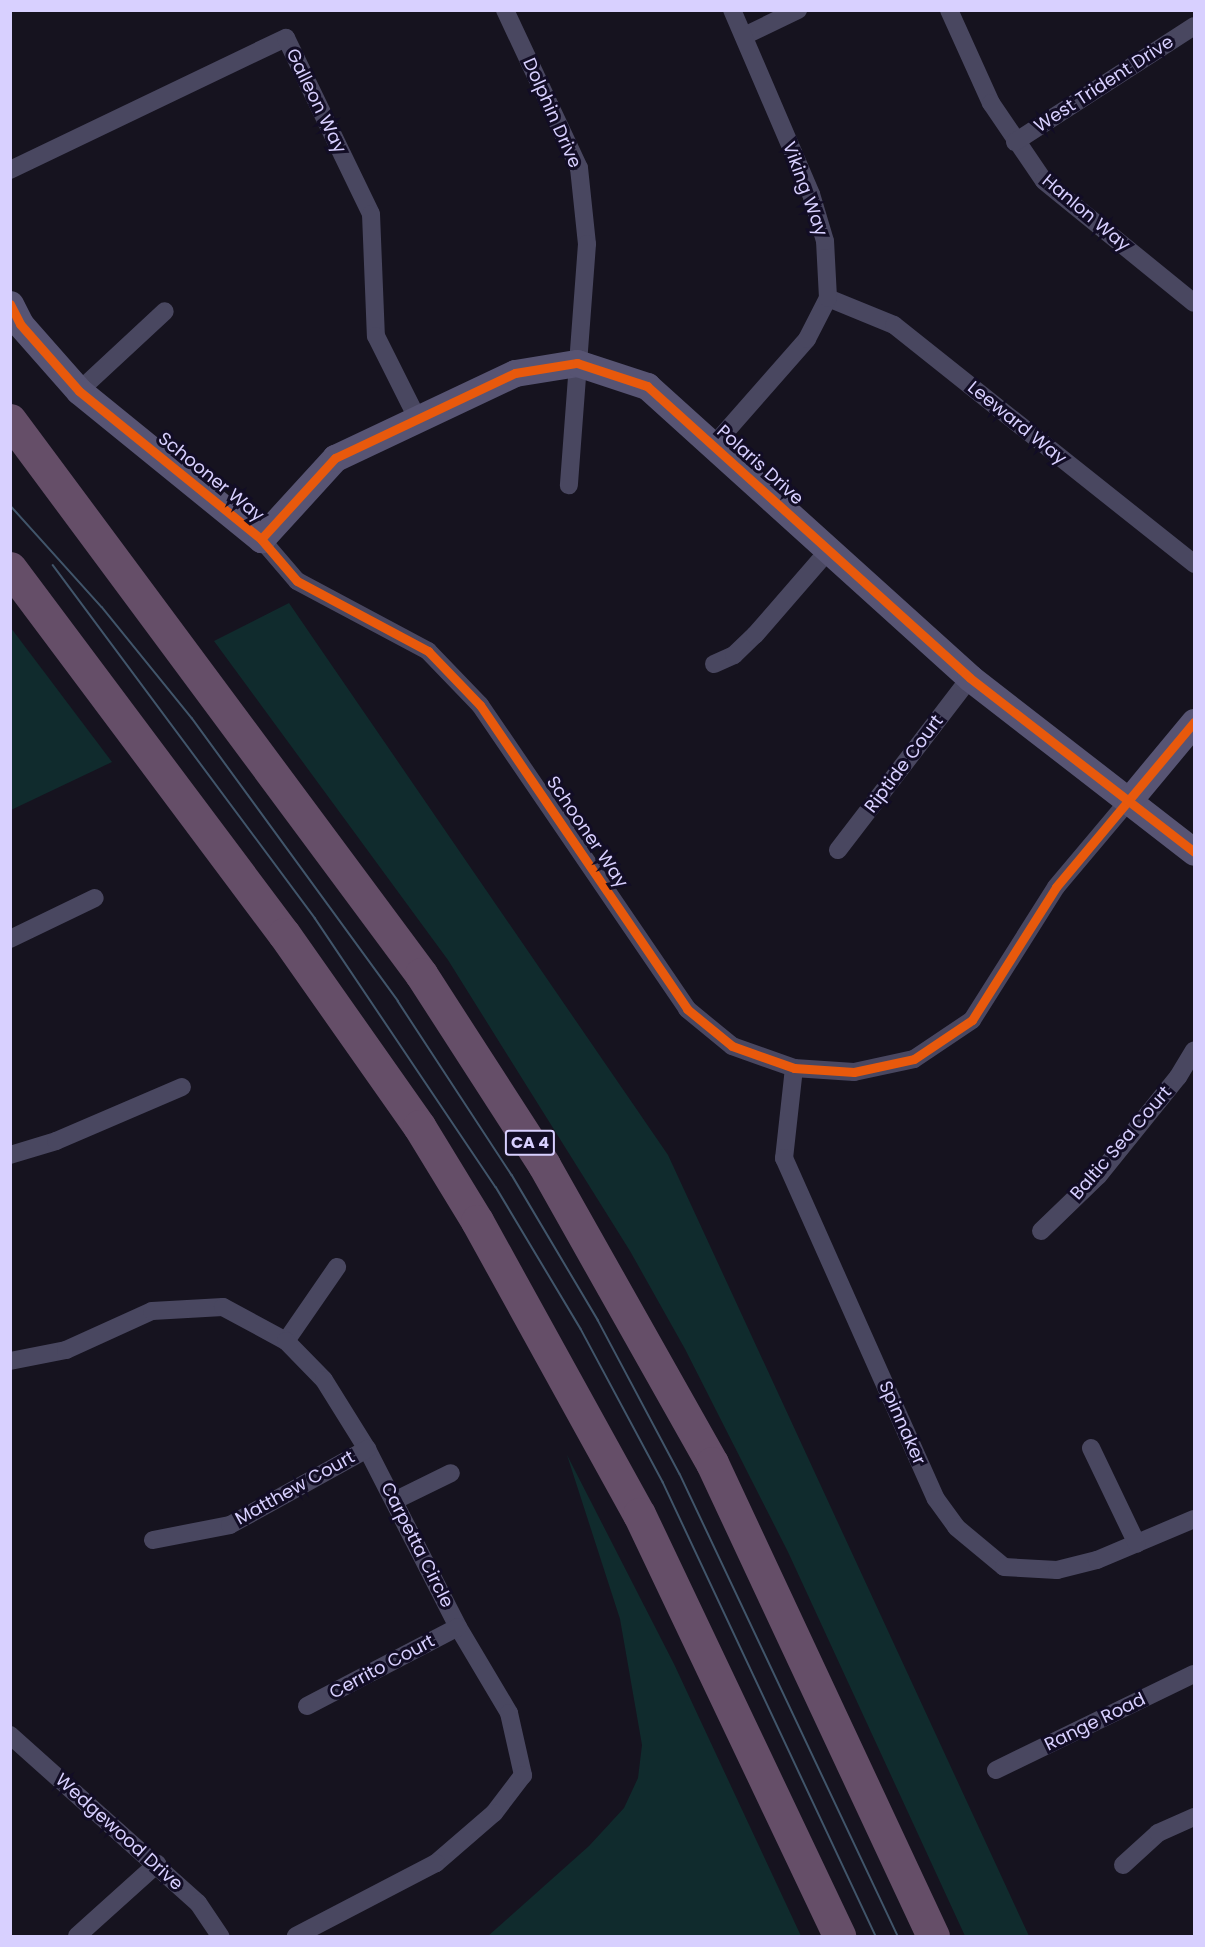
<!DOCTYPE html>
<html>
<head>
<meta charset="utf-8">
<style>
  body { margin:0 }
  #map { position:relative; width:1205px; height:1947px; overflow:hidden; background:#16131f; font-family:Poppins,sans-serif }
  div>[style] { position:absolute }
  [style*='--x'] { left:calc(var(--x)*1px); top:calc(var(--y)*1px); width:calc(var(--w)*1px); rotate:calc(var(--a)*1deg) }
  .green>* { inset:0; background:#102b2d }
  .street>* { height:18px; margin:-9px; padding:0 9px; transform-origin:9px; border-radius:9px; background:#494760 }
  .secondary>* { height:27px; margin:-13.5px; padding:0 13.5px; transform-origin:13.5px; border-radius:13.5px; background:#575473 }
  .highway>* { height:33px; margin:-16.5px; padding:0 16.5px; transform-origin:16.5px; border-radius:16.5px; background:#654e68 }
  .tram>* { height:1.5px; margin:-0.75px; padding:0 0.75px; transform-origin:0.75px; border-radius:0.75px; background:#41556a }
  .cycleway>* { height:9px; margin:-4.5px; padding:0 4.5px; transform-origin:4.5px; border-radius:4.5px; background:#e8590c }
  span { translate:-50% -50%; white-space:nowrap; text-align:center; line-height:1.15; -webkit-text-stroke:6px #120d25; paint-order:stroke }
  .shield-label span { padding:2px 4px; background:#120d25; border:2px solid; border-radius:4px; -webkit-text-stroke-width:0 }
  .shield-label { font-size:16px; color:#d8d0ff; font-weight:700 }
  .street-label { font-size:18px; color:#d8d0ff }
  .frame { position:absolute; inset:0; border:12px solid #d8d0ff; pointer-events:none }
</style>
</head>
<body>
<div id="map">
  <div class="green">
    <div style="clip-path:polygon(289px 603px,668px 1155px,1029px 1936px,965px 1936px,788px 1552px,685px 1349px,630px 1251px,448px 960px,214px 641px)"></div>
    <div style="clip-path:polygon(11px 628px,112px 762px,11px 810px,10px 810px)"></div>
    <div style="clip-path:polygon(567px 1455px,674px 1664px,801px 1936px,488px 1936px,589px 1846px,624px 1808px,638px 1778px,642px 1745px,620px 1619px)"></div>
  </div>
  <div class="street">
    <div style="--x:505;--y:10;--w:174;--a:64.9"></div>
    <div style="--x:579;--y:168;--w:76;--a:84"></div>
    <div style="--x:587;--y:244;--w:242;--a:94.3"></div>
    <div style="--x:949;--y:10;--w:102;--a:65.7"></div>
    <div style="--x:991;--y:103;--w:94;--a:55.8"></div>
    <div style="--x:1044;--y:181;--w:193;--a:39.1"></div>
    <div style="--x:744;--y:36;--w:60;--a:-25.7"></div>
    <div style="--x:1015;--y:142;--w:213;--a:-32.9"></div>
    <div style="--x:10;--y:170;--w:306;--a:-25.6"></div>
    <div style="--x:286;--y:38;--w:195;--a:64.2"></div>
    <div style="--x:371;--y:214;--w:122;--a:87.7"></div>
    <div style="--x:376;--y:336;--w:92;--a:63.4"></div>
    <div style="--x:828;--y:298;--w:71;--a:22.2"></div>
    <div style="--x:894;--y:325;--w:384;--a:38.5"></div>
    <div style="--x:79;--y:391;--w:117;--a:-42.9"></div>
    <div style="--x:714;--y:445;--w:141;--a:-48.7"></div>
    <div style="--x:807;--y:339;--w:46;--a:-62.9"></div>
    <div style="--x:828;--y:298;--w:57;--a:-93"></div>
    <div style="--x:825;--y:241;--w:49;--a:-106.6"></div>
    <div style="--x:811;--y:194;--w:200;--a:-113.2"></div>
    <div style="--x:261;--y:539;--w:55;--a:49.4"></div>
    <div style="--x:297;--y:581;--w:149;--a:28.1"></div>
    <div style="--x:428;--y:651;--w:75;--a:46.1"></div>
    <div style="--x:480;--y:705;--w:368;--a:55.7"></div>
    <div style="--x:687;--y:1009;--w:58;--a:39.4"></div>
    <div style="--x:732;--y:1046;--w:66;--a:19.5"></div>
    <div style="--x:794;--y:1068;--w:60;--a:3.8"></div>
    <div style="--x:854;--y:1072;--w:61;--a:-12.2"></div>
    <div style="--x:914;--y:1059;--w:70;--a:-33.9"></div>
    <div style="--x:972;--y:1020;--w:157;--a:-57.7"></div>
    <div style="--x:1056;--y:887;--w:115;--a:-49.9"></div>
    <div style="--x:714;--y:664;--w:22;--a:-24"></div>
    <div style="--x:734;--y:655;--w:29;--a:-44"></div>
    <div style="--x:755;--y:635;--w:113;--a:-49"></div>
    <div style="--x:838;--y:850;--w:217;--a:-52.5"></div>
    <div style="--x:10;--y:939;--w:94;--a:-25.8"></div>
    <div style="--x:794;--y:1068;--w:91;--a:96.3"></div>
    <div style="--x:784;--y:1158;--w:373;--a:66"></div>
    <div style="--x:936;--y:1499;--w:34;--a:54"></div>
    <div style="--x:956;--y:1527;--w:62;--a:39.8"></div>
    <div style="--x:1004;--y:1567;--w:53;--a:3.2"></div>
    <div style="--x:1057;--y:1570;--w:41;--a:-14"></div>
    <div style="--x:1097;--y:1560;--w:105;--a:-22.9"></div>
    <div style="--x:10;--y:1155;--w:48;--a:-16.9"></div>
    <div style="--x:56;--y:1141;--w:137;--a:-23.2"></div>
    <div style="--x:1041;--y:1231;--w:79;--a:-44"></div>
    <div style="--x:1098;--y:1176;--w:127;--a:-51.1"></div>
    <div style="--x:1178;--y:1077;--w:31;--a:-59"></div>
    <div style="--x:286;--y:1341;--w:90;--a:-55.4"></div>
    <div style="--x:10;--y:1361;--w:57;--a:-11.1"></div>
    <div style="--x:66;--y:1350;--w:94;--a:-24.4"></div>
    <div style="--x:152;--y:1311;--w:71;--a:-3.2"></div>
    <div style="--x:223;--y:1307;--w:72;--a:28.4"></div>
    <div style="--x:286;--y:1341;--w:54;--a:45.7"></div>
    <div style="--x:324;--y:1380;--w:81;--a:58.1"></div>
    <div style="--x:367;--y:1449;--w:200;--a:62.9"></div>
    <div style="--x:458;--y:1627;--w:100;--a:59.3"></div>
    <div style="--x:509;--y:1713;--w:64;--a:77.3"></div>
    <div style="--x:523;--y:1775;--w:48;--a:127.3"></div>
    <div style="--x:494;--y:1813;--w:77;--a:139.2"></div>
    <div style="--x:436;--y:1863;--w:158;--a:152.5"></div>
    <div style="--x:1091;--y:1448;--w:106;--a:64.4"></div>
    <div style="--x:396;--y:1500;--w:61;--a:-26.1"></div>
    <div style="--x:153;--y:1540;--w:78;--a:-11"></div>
    <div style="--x:230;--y:1525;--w:157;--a:-29"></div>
    <div style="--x:307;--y:1706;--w:170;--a:-27.6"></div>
    <div style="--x:10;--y:1735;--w:252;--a:41.8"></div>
    <div style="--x:198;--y:1903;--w:40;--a:56"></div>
    <div style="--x:996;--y:1770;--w:220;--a:-25.9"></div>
    <div style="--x:1123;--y:1865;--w:47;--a:-42.4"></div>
    <div style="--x:1158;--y:1833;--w:39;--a:-24"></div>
    <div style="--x:77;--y:1936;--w:108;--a:-42"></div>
  </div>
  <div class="secondary">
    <div style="--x:10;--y:304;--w:22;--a:63"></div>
    <div style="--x:20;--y:324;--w:89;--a:48.6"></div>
    <div style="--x:79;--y:391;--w:235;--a:39.1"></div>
    <div style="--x:261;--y:539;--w:110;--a:-47.6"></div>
    <div style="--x:335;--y:458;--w:199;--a:-25.3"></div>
    <div style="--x:515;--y:373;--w:63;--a:-9.2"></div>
    <div style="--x:577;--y:363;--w:74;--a:18.2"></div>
    <div style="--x:647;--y:386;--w:435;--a:42.1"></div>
    <div style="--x:970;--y:678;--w:284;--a:37.8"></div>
    <div style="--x:1130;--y:799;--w:100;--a:-50.3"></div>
  </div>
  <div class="highway">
    <div style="--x:10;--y:420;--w:690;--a:53.43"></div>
    <div style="--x:421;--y:974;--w:227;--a:57.2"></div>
    <div style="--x:544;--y:1165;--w:342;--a:60.6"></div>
    <div style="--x:712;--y:1463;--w:522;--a:64.96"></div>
    <div style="--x:10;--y:568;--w:457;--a:53.2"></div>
    <div style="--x:284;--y:934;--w:235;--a:54.9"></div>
    <div style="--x:419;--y:1126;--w:111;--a:58.6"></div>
    <div style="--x:477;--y:1221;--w:335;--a:61.1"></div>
    <div style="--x:639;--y:1514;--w:467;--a:64.6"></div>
  </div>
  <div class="tram">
    <div style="--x:10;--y:505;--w:137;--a:48"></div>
    <div style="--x:102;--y:607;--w:143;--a:51"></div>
    <div style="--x:192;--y:718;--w:350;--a:53.9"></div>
    <div style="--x:398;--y:1001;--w:208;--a:56.8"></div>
    <div style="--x:512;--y:1175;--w:169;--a:59.3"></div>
    <div style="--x:598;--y:1320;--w:174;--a:62"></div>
    <div style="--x:680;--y:1474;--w:511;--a:64.74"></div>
    <div style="--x:53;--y:565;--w:440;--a:53.4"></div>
    <div style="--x:315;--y:918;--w:324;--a:56.1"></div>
    <div style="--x:496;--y:1187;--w:165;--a:59.1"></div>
    <div style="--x:581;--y:1329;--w:174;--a:61.8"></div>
    <div style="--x:663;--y:1482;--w:501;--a:64.87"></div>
  </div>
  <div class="cycleway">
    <div style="--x:10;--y:304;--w:22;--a:63"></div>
    <div style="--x:20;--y:324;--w:89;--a:48.6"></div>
    <div style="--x:79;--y:391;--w:235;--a:39.1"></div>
    <div style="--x:261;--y:539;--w:55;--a:49.4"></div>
    <div style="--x:297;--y:581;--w:149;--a:28.1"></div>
    <div style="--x:428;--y:651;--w:75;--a:46.1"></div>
    <div style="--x:480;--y:705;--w:368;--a:55.7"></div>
    <div style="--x:687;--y:1009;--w:58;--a:39.4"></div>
    <div style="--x:732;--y:1046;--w:66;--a:19.5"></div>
    <div style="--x:794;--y:1068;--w:60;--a:3.8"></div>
    <div style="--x:854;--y:1072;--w:61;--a:-12.2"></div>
    <div style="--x:914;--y:1059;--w:70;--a:-33.9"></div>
    <div style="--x:972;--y:1020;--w:157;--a:-57.7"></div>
    <div style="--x:1056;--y:887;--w:215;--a:-50.1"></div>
    <div style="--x:261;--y:539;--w:110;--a:-47.6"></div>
    <div style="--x:335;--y:458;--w:199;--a:-25.3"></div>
    <div style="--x:515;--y:373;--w:63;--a:-9.2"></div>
    <div style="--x:577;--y:363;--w:74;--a:18.2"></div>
    <div style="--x:647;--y:386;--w:435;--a:42.1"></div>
    <div style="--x:970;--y:678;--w:284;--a:37.8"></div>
  </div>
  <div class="shield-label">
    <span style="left:530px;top:1143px">CA 4</span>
  </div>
  <div class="street-label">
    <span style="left:1104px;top:84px;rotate:-33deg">West Trident Drive</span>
    <span style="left:316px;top:101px;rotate:64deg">Galleon Way</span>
    <span style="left:552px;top:113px;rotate:66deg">Dolphin Drive</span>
    <span style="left:805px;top:189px;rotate:70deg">Viking Way</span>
    <span style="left:1086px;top:213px;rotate:40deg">Hanlon Way</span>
    <span style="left:1017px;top:423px;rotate:39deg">Leeward Way</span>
    <span style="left:760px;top:465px;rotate:42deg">Polaris Drive</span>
    <span style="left:211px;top:477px;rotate:39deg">Schooner Way</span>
    <span style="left:904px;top:764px;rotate:-53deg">Riptide Court</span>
    <span style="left:587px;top:832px;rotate:56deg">Schooner Way</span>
    <span style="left:1121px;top:1143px;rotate:-49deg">Baltic Sea Court</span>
    <span style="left:902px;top:1423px;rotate:66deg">Spinnaker</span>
    <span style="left:295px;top:1488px;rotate:-29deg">Matthew Court</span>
    <span style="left:417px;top:1545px;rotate:63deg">Carpetta Circle</span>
    <span style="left:382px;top:1667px;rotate:-28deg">Cerrito Court</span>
    <span style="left:1095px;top:1722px;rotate:-26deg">Range Road</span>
    <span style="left:119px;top:1832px;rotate:42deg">Wedgewood Drive</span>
  </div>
  <div class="frame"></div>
</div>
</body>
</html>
